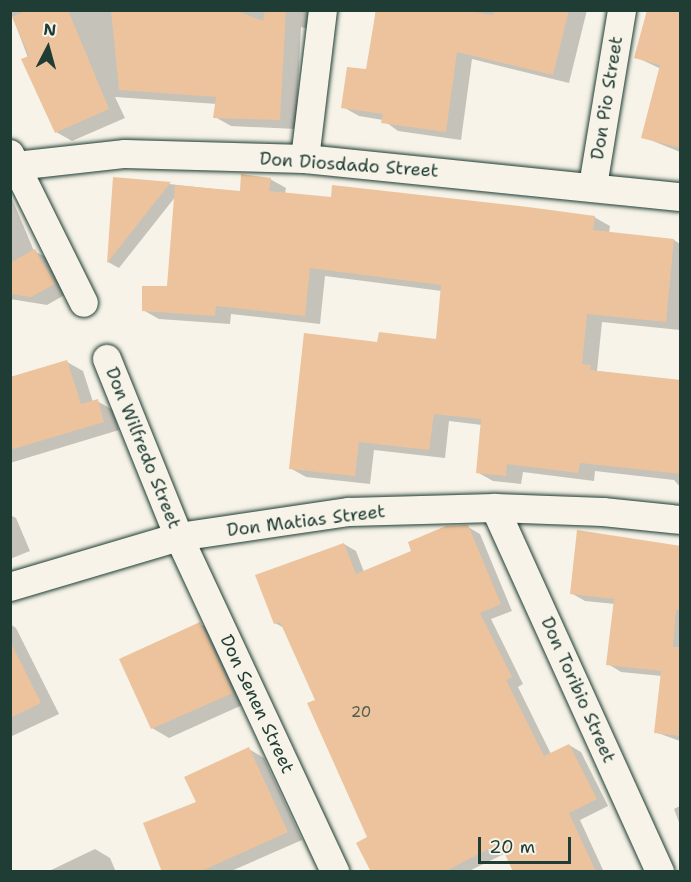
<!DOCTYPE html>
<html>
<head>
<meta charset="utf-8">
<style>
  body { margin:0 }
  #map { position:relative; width:691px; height:882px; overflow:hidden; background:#f7f3e8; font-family:"Shantell Sans",sans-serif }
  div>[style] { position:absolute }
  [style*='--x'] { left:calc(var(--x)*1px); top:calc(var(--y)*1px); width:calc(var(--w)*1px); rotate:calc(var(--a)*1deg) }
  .shadow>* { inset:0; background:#0003 }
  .building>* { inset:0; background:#ecc39c }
  .roads { filter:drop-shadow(0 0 2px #1f3d34) drop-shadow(0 0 2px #1f3d34) }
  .street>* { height:28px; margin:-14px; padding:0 14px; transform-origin:14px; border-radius:14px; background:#f7f3e8 }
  span { translate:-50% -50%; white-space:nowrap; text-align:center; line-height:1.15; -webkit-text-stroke:4.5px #f7f3e8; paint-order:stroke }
  .number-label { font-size:15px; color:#525e4e }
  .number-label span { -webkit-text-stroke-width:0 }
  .street-label { font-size:18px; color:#1f3d34 }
  .frame { position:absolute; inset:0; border:12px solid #1f3d34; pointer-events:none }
  .north { position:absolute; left:18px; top:18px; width:60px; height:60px; -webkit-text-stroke:4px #f7f3e8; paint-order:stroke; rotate:6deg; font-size:16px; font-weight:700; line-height:24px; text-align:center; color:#1f3d34 }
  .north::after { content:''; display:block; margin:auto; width:21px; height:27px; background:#1f3d34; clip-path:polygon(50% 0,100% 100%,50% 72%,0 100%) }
  .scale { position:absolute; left:478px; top:837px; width:93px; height:27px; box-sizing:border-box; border:3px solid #1f3d34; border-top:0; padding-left:8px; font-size:18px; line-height:21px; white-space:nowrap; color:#1f3d34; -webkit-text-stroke:4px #f7f3e8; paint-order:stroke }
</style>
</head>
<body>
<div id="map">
  <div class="shadow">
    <div style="clip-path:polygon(10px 10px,319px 10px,314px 30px,301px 27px,296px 129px,231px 126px,215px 117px,217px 104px,115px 97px,125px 118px,72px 141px,56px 132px)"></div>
    <div style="clip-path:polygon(376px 10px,587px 10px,569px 83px,472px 59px,461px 140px,398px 131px,383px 120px,359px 116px,343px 107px,367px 71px)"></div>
    <div style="clip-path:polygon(680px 10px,680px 152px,643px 137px,661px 69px,636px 57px)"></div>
    <div style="clip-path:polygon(115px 178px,241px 192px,270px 179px,286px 188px,285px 194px,594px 217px,610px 226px,609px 233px,674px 240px,680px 244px,680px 330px,602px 322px,597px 371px,680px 382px,680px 487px,674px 480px,595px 471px,594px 481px,523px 472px,521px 484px,493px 481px,477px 472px,482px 425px,449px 421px,445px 458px,374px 450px,370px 484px,306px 477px,290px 468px,379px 343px,437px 341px,442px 291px,325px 276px,320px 324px,231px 314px,230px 324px,159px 319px,143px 310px,168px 288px,176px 196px,119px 268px,108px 262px)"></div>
    <div style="clip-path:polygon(10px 194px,34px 251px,50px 259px,68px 293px,47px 305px,10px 299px)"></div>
    <div style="clip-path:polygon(67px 362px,83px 371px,93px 402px,97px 401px,113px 410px,119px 430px,10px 463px,10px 379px)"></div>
    <div style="clip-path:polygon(10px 515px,16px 518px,30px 551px,10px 559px)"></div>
    <div style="clip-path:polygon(468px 527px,480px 534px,512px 611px,491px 619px,523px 684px,518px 687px,551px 754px,569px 745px,581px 752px,608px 806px,580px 820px,604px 872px,514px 872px,506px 853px,467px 872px,373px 872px,369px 838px,317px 700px,284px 628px,275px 623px,344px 544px,356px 551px,364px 572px)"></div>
    <div style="clip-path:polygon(680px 546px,680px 741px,655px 732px,662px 676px,621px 672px,608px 664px,615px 604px,585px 601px,571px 593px)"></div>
    <div style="clip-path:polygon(10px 624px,16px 628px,59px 714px,10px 737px)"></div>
    <div style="clip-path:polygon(200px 624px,217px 633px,249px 702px,169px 738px,152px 728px)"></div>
    <div style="clip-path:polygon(249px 749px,264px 758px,302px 840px,229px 872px,164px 872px,198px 803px)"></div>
    <div style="clip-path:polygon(680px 806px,680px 825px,674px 809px)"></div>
    <div style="clip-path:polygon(95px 849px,110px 858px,116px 872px,47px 872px)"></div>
  </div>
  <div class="building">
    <div style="clip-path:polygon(27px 10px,68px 10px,109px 109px,55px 133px,21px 59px,29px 56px,12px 17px)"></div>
    <div style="clip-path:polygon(111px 10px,235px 10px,263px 21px,265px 10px,286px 10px,280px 120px,213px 118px,216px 97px,119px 90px)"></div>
    <div style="clip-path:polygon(376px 10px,462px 10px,493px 15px,494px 10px,569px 10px,553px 75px,457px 52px,446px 132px,381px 123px,383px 114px,341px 108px,347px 67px,366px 69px)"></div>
    <div style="clip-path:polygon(647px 10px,681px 10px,681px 148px,641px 138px,660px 65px,634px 58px)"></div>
    <div style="clip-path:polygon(241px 174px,271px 178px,269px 191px,331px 197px,332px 185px,528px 207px,595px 216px,593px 230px,674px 239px,666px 322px,587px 314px,582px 364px,591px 365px,590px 370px,681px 380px,681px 474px,580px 463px,578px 473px,507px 464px,506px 476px,476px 473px,481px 419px,434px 414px,429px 450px,359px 442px,355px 476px,289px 469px,304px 333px,377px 342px,379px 332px,436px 339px,441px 285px,310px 268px,305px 316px,216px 306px,215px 316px,142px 311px,142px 286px,167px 286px,175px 185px,240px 191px)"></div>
    <div style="clip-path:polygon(113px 177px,171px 182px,107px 263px)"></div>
    <div style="clip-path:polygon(35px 249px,55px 284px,31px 297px,10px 294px,10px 263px)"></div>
    <div style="clip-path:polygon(67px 360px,81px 404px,98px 399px,104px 422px,10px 450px,10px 377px)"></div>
    <div style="clip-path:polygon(468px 525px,501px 604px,480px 613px,512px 677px,506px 680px,544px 756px,569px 744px,597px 799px,569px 813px,596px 872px,513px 872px,500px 843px,444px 872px,371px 872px,356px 843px,367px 837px,307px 703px,315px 700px,280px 622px,274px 624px,255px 575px,344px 543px,356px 574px,411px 551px,408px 542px,446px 526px)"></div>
    <div style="clip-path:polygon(577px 530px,681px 546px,681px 610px,676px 610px,673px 647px,681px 647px,681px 736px,654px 733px,661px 671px,606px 665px,614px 599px,570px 594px)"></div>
    <div style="clip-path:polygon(200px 622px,233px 693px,151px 729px,119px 659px)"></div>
    <div style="clip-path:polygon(10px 641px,41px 703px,10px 718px)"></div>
    <div style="clip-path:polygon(249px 747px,288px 832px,199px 872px,162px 872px,143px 823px,196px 802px,184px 777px)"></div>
  </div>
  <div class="roads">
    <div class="street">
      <div style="--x:10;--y:154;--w:166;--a:63.6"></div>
      <div style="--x:305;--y:159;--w:150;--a:-83.1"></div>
      <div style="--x:16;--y:166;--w:110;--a:-6.3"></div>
      <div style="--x:125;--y:154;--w:180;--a:1.6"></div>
      <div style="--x:305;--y:159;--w:377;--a:5.8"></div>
      <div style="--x:593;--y:186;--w:178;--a:-80.6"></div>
      <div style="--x:107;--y:359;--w:192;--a:68"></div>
      <div style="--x:179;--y:537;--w:370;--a:65"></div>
      <div style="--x:495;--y:508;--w:400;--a:65.6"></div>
      <div style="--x:10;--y:587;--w:176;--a:-16.5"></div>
      <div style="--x:179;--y:537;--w:172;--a:-8.4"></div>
      <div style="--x:349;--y:512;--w:146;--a:-1.6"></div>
      <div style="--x:495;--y:508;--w:108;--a:2.1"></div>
      <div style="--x:603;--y:512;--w:77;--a:5.9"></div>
    </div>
  </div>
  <div class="number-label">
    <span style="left:361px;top:713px">20</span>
  </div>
  <div class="street-label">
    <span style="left:607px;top:98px;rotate:-81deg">Don Pio Street</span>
    <span style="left:349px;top:165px;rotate:4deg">Don Diosdado Street</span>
    <span style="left:143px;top:448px;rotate:68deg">Don Wilfredo Street</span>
    <span style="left:306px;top:521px;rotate:-7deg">Don Matias Street</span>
    <span style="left:578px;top:690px;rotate:66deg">Don Toribio Street</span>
    <span style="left:257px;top:704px;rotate:65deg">Don Senen Street</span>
  </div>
  <div class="frame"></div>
  <div class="north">N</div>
  <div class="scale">20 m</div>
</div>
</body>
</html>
